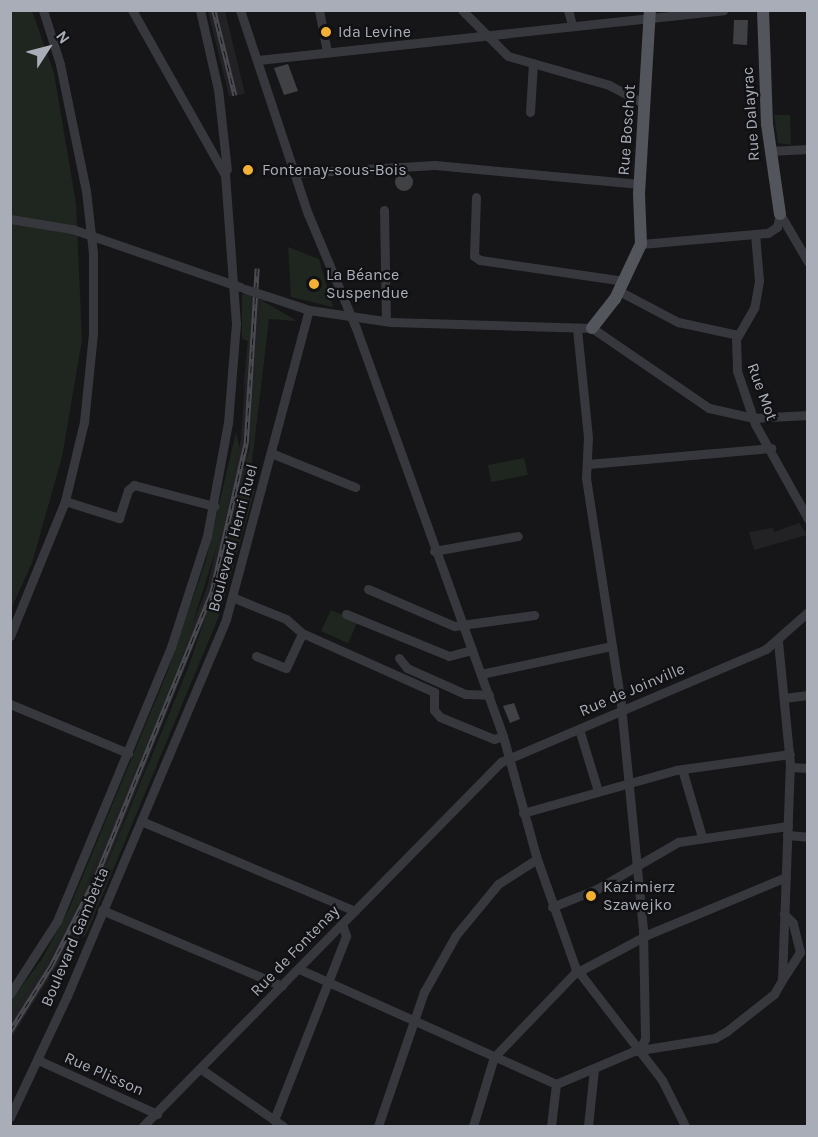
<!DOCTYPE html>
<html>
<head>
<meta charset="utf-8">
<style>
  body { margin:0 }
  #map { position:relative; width:818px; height:1137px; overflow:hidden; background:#161618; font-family:Karla,sans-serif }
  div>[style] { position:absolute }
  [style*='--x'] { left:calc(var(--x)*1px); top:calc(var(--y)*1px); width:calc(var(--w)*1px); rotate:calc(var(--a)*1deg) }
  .built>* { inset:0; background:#222225 }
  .green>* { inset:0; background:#1e261f }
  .building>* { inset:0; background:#404145 }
  .round { border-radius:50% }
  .minor>* { height:9px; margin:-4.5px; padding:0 4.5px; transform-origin:4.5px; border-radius:4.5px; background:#37383d }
  .major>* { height:12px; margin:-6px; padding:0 6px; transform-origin:6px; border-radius:6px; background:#53555c }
  .rail>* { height:4.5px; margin-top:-2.25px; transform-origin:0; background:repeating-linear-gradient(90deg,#111113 0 7px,#4a4c52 0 14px); box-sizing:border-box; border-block:2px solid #4a4c52 }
  .minor-bridge>* { height:9px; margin:-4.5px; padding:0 4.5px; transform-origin:4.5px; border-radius:4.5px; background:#37383d }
  .dots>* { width:16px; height:16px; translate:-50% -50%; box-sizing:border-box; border:3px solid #111113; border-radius:50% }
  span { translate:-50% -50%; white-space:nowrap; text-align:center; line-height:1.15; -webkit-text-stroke:4.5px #111113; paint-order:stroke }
  .poi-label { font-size:16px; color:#a8adb8 }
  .left { translate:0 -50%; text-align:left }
  .street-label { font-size:16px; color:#a8adb8 }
  .frame { position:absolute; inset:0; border:12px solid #a8adb8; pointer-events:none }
  .north { position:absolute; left:18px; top:18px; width:60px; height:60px; -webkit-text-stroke:4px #111113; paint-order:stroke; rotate:54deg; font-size:16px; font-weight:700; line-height:24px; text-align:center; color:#a8adb8 }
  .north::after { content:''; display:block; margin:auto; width:21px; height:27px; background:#a8adb8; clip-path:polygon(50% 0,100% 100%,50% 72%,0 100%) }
</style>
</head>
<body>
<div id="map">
  <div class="built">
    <div style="clip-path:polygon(208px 11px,225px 11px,245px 94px,229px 96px)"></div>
    <div style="clip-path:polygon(251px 296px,261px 300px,253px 419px,241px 495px,215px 593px,99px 883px,61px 959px,11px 1038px,11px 1014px,42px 971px,89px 880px,207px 588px,241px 439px)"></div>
    <div style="clip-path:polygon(799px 523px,807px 535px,754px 550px,749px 532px,773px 528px,774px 532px)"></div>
  </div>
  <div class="green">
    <div style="clip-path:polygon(10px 11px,32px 11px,54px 73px,76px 204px,82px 340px,62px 457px,32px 563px,11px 609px)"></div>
    <div style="clip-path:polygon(774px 115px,790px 115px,791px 145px,778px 143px)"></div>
    <div style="clip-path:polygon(288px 247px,319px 259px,333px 307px,291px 297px)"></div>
    <div style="clip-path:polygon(242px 294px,251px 296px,250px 355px,243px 391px,248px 341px,242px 339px)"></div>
    <div style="clip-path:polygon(261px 300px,297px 321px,269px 319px,249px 488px,255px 490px,219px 616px,85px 937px,80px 936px,68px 962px,61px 959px,99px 883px,188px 668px,222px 568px,249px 450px)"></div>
    <div style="clip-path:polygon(236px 432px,239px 447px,222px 530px,178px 670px,77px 907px,42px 971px,11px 1014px,11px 1001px,42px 959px,69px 909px,167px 673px,206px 560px)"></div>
    <div style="clip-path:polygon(524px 458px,528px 475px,491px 482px,488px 465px)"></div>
    <div style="clip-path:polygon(331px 610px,358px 621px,348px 643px,321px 631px)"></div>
  </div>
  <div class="building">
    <div style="clip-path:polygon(734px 20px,748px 20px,747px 45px,733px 44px)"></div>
    <div style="clip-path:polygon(288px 64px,298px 91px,284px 95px,274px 68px)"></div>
    <div class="round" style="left:395px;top:173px;width:18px;height:18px"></div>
    <div style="clip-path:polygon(514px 703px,520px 719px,510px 723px,503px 706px)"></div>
  </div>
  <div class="minor">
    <div style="--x:200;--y:10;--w:81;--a:77.2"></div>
    <div style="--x:218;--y:89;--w:81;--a:83.7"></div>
    <div style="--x:240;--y:10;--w:215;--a:71.6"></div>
    <div style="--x:308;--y:214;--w:124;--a:67.2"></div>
    <div style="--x:356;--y:328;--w:434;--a:70.2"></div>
    <div style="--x:503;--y:736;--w:124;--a:74.6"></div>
    <div style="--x:536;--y:856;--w:118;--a:70.6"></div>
    <div style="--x:575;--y:967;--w:143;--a:52.4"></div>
    <div style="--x:662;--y:1080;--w:51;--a:63.4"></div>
    <div style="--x:319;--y:10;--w:43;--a:79.2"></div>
    <div style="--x:462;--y:10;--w:65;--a:45"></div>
    <div style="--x:508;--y:56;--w:105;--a:16"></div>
    <div style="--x:609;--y:85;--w:40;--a:28"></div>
    <div style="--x:568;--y:10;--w:16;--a:75"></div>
    <div style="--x:258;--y:60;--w:468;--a:-6.1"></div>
    <div style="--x:530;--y:112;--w:49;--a:-86.5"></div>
    <div style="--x:770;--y:151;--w:38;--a:-3"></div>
    <div style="--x:296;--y:173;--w:139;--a:-3.3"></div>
    <div style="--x:435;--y:165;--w:206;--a:5.3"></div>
    <div style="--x:476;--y:197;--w:59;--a:91.9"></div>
    <div style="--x:474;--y:256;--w:7;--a:34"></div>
    <div style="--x:480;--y:260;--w:146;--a:8.3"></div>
    <div style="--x:384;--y:210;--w:110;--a:89"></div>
    <div style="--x:780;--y:214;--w:56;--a:59.7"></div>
    <div style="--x:10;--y:219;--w:63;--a:9.2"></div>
    <div style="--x:72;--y:229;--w:178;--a:19"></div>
    <div style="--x:755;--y:234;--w:47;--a:85.1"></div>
    <div style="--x:759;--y:281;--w:27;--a:100"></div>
    <div style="--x:754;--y:308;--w:36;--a:120"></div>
    <div style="--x:736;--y:339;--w:32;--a:88"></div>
    <div style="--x:737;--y:371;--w:56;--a:71.2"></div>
    <div style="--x:755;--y:424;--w:109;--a:60.8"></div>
    <div style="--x:641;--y:244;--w:127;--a:-5"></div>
    <div style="--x:768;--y:233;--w:11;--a:-34"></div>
    <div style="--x:777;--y:227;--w:13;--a:-77"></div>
    <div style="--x:619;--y:291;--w:67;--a:27.7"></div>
    <div style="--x:678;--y:322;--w:61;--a:12.2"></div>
    <div style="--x:267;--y:296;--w:44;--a:18.4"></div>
    <div style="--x:309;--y:310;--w:83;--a:8.3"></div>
    <div style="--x:391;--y:322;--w:201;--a:1.7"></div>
    <div style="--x:592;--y:328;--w:142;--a:34.4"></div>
    <div style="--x:709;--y:408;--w:45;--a:12.8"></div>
    <div style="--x:753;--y:418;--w:55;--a:-3.1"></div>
    <div style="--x:577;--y:329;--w:109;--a:84.2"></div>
    <div style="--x:588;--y:437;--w:41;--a:92.8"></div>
    <div style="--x:586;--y:478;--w:230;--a:81.2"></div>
    <div style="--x:621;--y:705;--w:227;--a:84.4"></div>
    <div style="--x:643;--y:931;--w:108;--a:88.9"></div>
    <div style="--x:645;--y:1039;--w:13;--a:119"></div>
    <div style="--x:271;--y:453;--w:91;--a:22"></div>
    <div style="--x:588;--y:464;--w:184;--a:-5"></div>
    <div style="--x:65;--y:501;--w:57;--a:17.5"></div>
    <div style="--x:119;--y:518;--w:29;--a:-72"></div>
    <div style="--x:128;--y:490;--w:8;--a:-40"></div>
    <div style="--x:134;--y:485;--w:83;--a:14.7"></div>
    <div style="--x:434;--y:551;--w:85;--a:-10.1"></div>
    <div style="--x:368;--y:589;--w:94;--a:23.3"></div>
    <div style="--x:454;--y:626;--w:81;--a:-7.8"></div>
    <div style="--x:232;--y:597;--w:58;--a:22.2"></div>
    <div style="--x:286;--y:619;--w:21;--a:41"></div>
    <div style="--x:346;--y:614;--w:111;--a:22.2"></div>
    <div style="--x:449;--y:656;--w:24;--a:-15"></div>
    <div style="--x:10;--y:636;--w:146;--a:-67.8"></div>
    <div style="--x:65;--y:501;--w:81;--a:-76.5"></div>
    <div style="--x:84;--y:422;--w:89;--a:-84.2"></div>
    <div style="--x:93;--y:333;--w:80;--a:-90"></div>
    <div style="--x:93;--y:253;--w:62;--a:-96.4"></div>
    <div style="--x:86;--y:191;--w:130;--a:-101.6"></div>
    <div style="--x:60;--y:64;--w:57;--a:-107.5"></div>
    <div style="--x:256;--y:656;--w:32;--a:22"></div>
    <div style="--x:286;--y:668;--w:38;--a:-65"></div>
    <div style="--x:302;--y:633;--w:145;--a:24.1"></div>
    <div style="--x:434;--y:692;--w:18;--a:90"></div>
    <div style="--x:434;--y:710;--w:9;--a:49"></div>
    <div style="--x:440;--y:717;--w:58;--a:22.2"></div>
    <div style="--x:494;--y:739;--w:9;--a:-18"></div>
    <div style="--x:399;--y:658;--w:13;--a:51"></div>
    <div style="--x:407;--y:668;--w:64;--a:24.1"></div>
    <div style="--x:465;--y:694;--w:24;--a:2"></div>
    <div style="--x:481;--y:674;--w:134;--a:-12.1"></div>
    <div style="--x:784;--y:698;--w:24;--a:-7"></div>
    <div style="--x:10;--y:704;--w:128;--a:22.6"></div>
    <div style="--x:579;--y:729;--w:65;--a:73"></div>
    <div style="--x:790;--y:767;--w:18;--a:3"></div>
    <div style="--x:682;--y:769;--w:71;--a:73.6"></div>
    <div style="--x:523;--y:813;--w:159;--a:-15.7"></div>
    <div style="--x:676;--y:770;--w:115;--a:-8"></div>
    <div style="--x:141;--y:821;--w:232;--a:22.8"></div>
    <div style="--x:787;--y:835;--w:21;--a:5"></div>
    <div style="--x:552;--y:907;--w:48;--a:-21.8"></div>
    <div style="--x:597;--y:889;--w:94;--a:-30.1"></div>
    <div style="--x:678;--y:842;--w:111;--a:-8.3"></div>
    <div style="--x:102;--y:910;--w:195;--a:22.9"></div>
    <div style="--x:299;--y:969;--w:282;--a:24.1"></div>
    <div style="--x:556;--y:1084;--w:85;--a:-22.9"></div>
    <div style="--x:634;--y:1051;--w:82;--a:-9.1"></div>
    <div style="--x:715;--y:1038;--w:14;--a:-30"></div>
    <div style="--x:727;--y:1031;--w:60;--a:-38.2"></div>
    <div style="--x:774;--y:994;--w:16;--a:-60"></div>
    <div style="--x:782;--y:980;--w:216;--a:-87.9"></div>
    <div style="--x:790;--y:764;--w:123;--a:-95.6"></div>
    <div style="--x:782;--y:980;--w:33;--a:-57"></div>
    <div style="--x:800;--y:952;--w:30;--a:-104"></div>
    <div style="--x:793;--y:923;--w:13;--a:-135"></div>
    <div style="--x:10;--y:994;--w:87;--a:-57.2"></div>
    <div style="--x:57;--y:921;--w:297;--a:-67.4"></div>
    <div style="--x:171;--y:647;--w:117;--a:-72"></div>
    <div style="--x:207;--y:536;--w:115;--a:-79.5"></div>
    <div style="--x:228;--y:423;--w:99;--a:-85.4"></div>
    <div style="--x:236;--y:324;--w:149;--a:-94.2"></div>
    <div style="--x:225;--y:175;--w:189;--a:-119.4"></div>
    <div style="--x:38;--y:1060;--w:131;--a:24.4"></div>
    <div style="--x:201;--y:1069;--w:100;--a:34.8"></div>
    <div style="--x:10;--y:1117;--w:134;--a:-64.8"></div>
    <div style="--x:67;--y:996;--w:409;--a:-67.1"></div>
    <div style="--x:226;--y:619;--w:320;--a:-75"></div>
    <div style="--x:274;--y:1120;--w:198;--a:-68.6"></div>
    <div style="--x:346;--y:936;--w:13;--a:-108"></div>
    <div style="--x:143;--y:1126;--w:511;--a:-45.48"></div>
    <div style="--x:501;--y:762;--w:288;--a:-23.1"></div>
    <div style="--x:766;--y:649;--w:56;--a:-41.4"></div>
    <div style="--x:378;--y:1126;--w:142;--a:-71.1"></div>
    <div style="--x:424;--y:992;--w:65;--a:-60.7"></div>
    <div style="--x:456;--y:935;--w:66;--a:-50.5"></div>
    <div style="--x:498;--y:884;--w:46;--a:-32.7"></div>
    <div style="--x:473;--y:1126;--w:72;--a:-73.1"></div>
    <div style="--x:494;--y:1057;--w:115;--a:-46.1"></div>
    <div style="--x:574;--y:974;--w:85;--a:-28.1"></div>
    <div style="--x:649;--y:934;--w:148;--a:-22.6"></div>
    <div style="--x:551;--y:1126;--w:42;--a:-83.2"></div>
    <div style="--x:588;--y:1126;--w:57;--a:-84"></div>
  </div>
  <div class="major">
    <div style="--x:763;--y:10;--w:114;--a:88"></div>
    <div style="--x:767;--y:124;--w:91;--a:81.8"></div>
    <div style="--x:592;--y:328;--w:37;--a:-52"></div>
    <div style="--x:615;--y:299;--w:61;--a:-64.7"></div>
    <div style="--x:641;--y:244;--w:50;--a:-92.3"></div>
    <div style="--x:639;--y:194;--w:184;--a:-86.6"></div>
  </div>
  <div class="rail">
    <div style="--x:214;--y:10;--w:88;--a:76.1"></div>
    <div style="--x:10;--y:1031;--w:77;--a:-57.8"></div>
    <div style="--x:51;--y:966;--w:100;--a:-63.2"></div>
    <div style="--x:96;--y:877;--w:309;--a:-67.9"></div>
    <div style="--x:212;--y:591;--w:152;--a:-77.1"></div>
    <div style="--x:246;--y:443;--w:175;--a:-86.4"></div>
  </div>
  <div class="minor-bridge">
    <div style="--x:245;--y:289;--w:23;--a:18"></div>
  </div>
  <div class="dots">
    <div style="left:326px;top:32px;background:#f2b134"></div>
    <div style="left:248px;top:170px;background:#f2b134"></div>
    <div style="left:314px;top:284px;background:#f2b134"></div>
    <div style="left:591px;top:896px;background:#f2b134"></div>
  </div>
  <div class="poi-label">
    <span class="left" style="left:338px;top:32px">Ida Levine</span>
    <span class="left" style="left:262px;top:170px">Fontenay-sous-Bois</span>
    <span class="left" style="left:326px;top:284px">La Béance<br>Suspendue</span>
    <span class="left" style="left:603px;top:896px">Kazimierz<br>Szawejko</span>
  </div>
  <div class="street-label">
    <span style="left:751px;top:114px;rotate:-94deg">Rue Dalayrac</span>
    <span style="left:627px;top:130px;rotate:-86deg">Rue Boschot</span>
    <span style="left:762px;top:392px;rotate:70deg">Rue Mot</span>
    <span style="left:233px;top:538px;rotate:-75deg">Boulevard Henri Ruel</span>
    <span style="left:632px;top:690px;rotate:-23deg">Rue de Joinville</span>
    <span style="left:75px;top:937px;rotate:-67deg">Boulevard Gambetta</span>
    <span style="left:295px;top:951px;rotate:-46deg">Rue de Fontenay</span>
    <span style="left:104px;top:1074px;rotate:24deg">Rue Plisson</span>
  </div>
  <div class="frame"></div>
  <div class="north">N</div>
</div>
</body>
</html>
